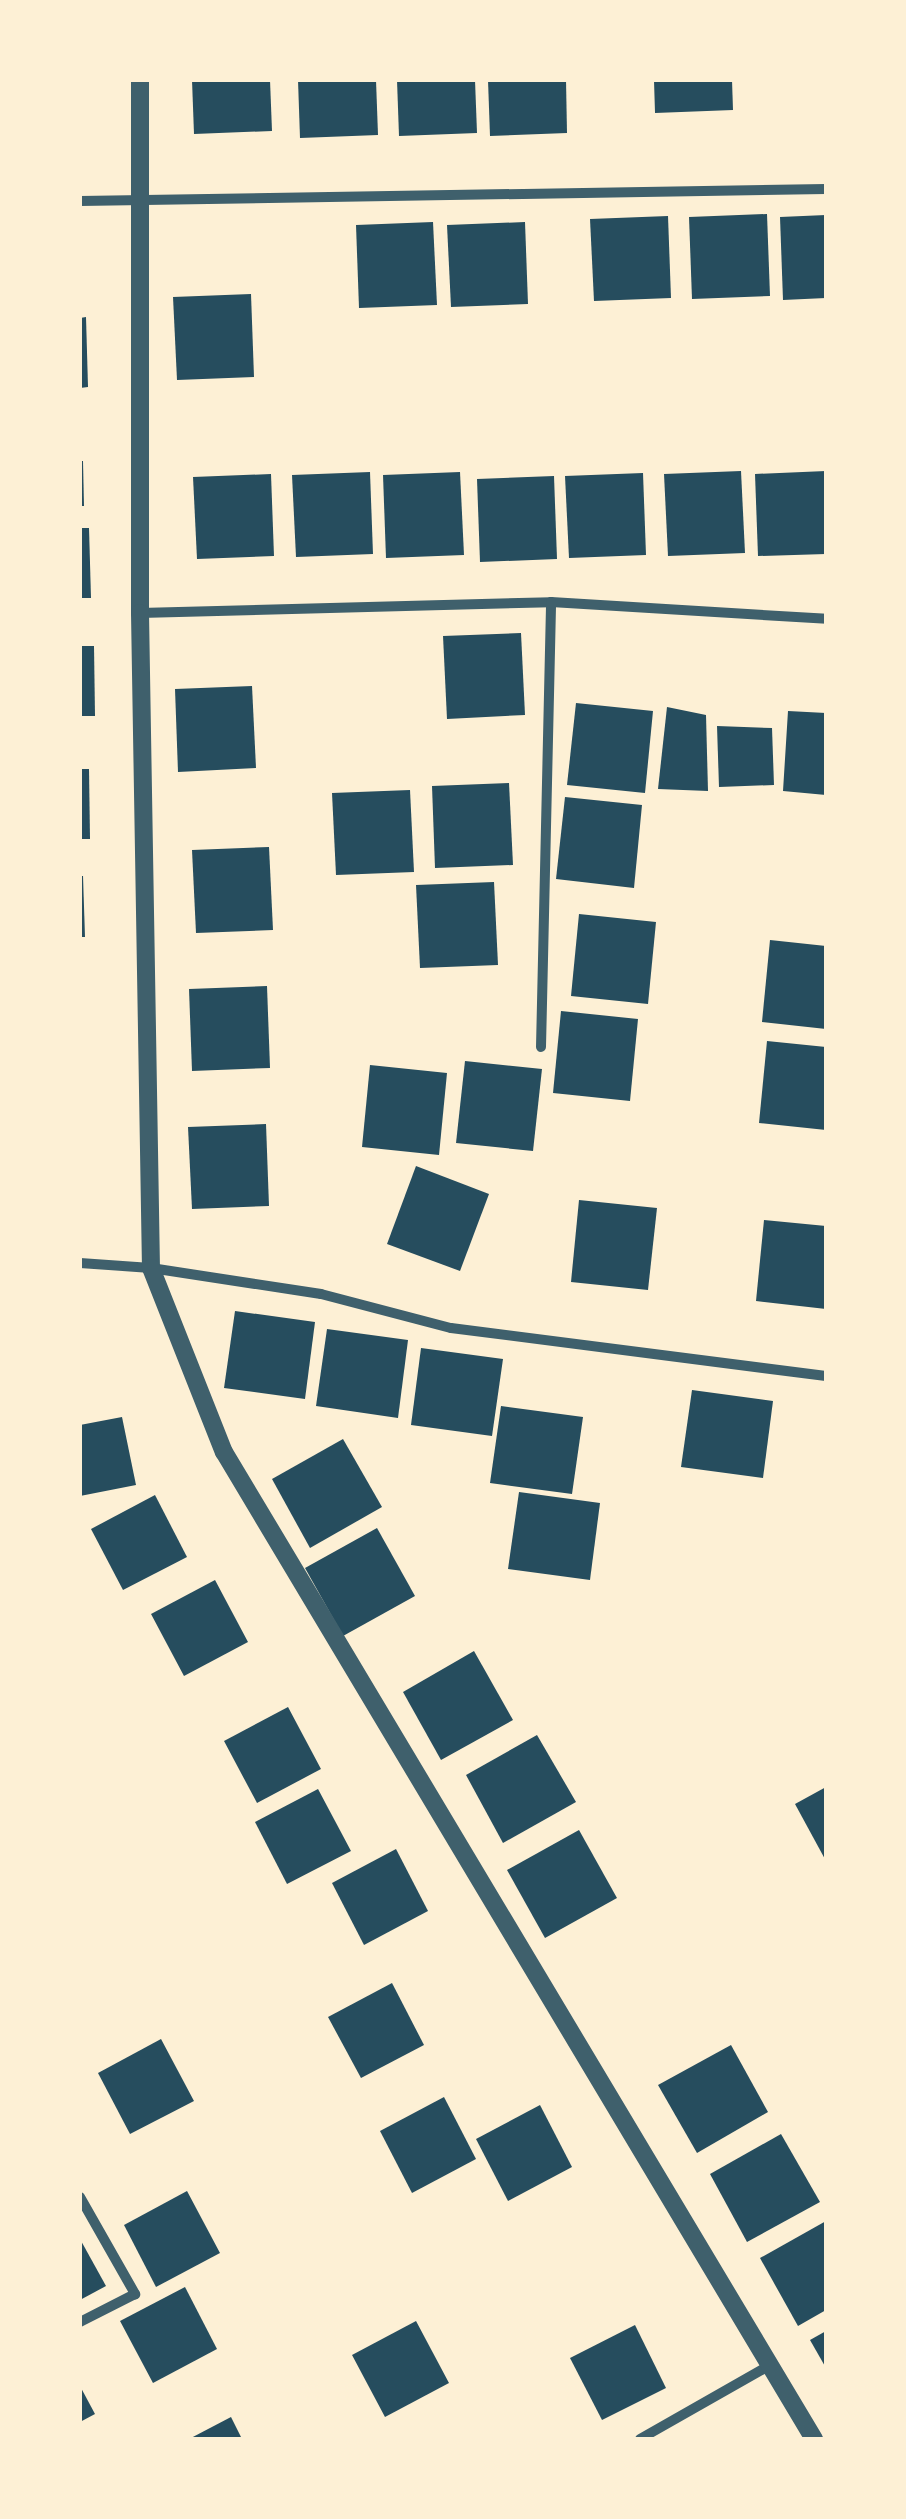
<!DOCTYPE html>
<html>
<head>
<meta charset="utf-8">
<style>
  body { margin:0 }
  #map { position:relative; width:906px; height:2519px; overflow:hidden; background:#fdf0d5; font-family:"Roboto Condensed",sans-serif }
  div>[style] { position:absolute }
  [style*='--x'] { left:calc(var(--x)*1px); top:calc(var(--y)*1px); width:calc(var(--w)*1px); rotate:calc(var(--a)*1deg) }
  .building>* { inset:0; background:#264d5e }
  .minor>* { height:10px; margin:-5px; padding:0 5px; transform-origin:5px; border-radius:5px; background:#3f606c }
  .tertiary>* { height:18px; margin:-9px; padding:0 9px; transform-origin:9px; border-radius:9px; background:#3f606c }
  span { translate:-50% -50%; white-space:nowrap; text-align:center; line-height:1.15; -webkit-text-stroke:8px #fdf0d5; paint-order:stroke }
  .frame { position:absolute; inset:0; border:82px solid #fdf0d5; pointer-events:none }
</style>
</head>
<body>
<div id="map">
  <div class="building">
    <div style="clip-path:polygon(192px 80px,270px 80px,272px 131px,194px 134px)"></div>
    <div style="clip-path:polygon(298px 80px,376px 80px,378px 135px,300px 138px)"></div>
    <div style="clip-path:polygon(397px 80px,475px 80px,477px 133px,399px 136px)"></div>
    <div style="clip-path:polygon(488px 80px,566px 80px,567px 133px,490px 136px)"></div>
    <div style="clip-path:polygon(654px 80px,732px 80px,733px 110px,655px 113px)"></div>
    <div style="clip-path:polygon(767px 214px,770px 296px,692px 299px,689px 217px)"></div>
    <div style="clip-path:polygon(826px 215px,826px 298px,783px 300px,780px 217px)"></div>
    <div style="clip-path:polygon(668px 216px,671px 298px,594px 301px,590px 219px)"></div>
    <div style="clip-path:polygon(433px 222px,437px 305px,359px 308px,356px 225px)"></div>
    <div style="clip-path:polygon(525px 222px,528px 304px,451px 307px,447px 225px)"></div>
    <div style="clip-path:polygon(251px 294px,254px 377px,177px 380px,173px 297px)"></div>
    <div style="clip-path:polygon(86px 317px,88px 387px,80px 388px,80px 318px)"></div>
    <div style="clip-path:polygon(80px 461px,83px 461px,84px 506px,80px 506px)"></div>
    <div style="clip-path:polygon(741px 471px,745px 553px,668px 556px,664px 474px)"></div>
    <div style="clip-path:polygon(826px 471px,826px 554px,758px 556px,755px 474px)"></div>
    <div style="clip-path:polygon(370px 472px,373px 554px,296px 557px,292px 475px)"></div>
    <div style="clip-path:polygon(460px 472px,464px 555px,386px 558px,383px 475px)"></div>
    <div style="clip-path:polygon(643px 473px,646px 555px,569px 558px,565px 476px)"></div>
    <div style="clip-path:polygon(271px 474px,274px 556px,197px 559px,193px 477px)"></div>
    <div style="clip-path:polygon(554px 476px,557px 559px,480px 562px,477px 479px)"></div>
    <div style="clip-path:polygon(80px 528px,89px 528px,91px 598px,80px 598px)"></div>
    <div style="clip-path:polygon(521px 633px,525px 715px,447px 719px,443px 636px)"></div>
    <div style="clip-path:polygon(80px 646px,94px 646px,95px 716px,80px 716px)"></div>
    <div style="clip-path:polygon(252px 686px,256px 768px,178px 772px,175px 689px)"></div>
    <div style="clip-path:polygon(576px 703px,653px 711px,645px 793px,567px 785px)"></div>
    <div style="clip-path:polygon(667px 707px,706px 715px,708px 791px,658px 789px)"></div>
    <div style="clip-path:polygon(788px 711px,826px 713px,826px 795px,783px 791px)"></div>
    <div style="clip-path:polygon(717px 726px,772px 728px,774px 785px,719px 787px)"></div>
    <div style="clip-path:polygon(80px 769px,89px 769px,90px 839px,80px 839px)"></div>
    <div style="clip-path:polygon(509px 783px,513px 865px,435px 868px,432px 786px)"></div>
    <div style="clip-path:polygon(410px 790px,414px 872px,336px 875px,332px 793px)"></div>
    <div style="clip-path:polygon(565px 797px,642px 805px,634px 888px,556px 879px)"></div>
    <div style="clip-path:polygon(269px 847px,273px 930px,196px 933px,192px 850px)"></div>
    <div style="clip-path:polygon(80px 876px,83px 876px,85px 937px,80px 937px)"></div>
    <div style="clip-path:polygon(494px 882px,498px 965px,420px 968px,416px 885px)"></div>
    <div style="clip-path:polygon(579px 914px,656px 922px,648px 1004px,571px 996px)"></div>
    <div style="clip-path:polygon(770px 940px,826px 946px,826px 1029px,762px 1022px)"></div>
    <div style="clip-path:polygon(267px 986px,270px 1068px,192px 1071px,189px 989px)"></div>
    <div style="clip-path:polygon(561px 1011px,638px 1019px,630px 1101px,553px 1093px)"></div>
    <div style="clip-path:polygon(767px 1041px,826px 1047px,826px 1130px,759px 1123px)"></div>
    <div style="clip-path:polygon(465px 1061px,542px 1069px,533px 1151px,456px 1143px)"></div>
    <div style="clip-path:polygon(370px 1065px,447px 1073px,439px 1155px,362px 1147px)"></div>
    <div style="clip-path:polygon(266px 1124px,269px 1206px,192px 1209px,188px 1127px)"></div>
    <div style="clip-path:polygon(416px 1166px,489px 1194px,460px 1271px,387px 1244px)"></div>
    <div style="clip-path:polygon(579px 1200px,657px 1208px,648px 1290px,571px 1282px)"></div>
    <div style="clip-path:polygon(764px 1220px,826px 1226px,826px 1309px,756px 1301px)"></div>
    <div style="clip-path:polygon(235px 1311px,315px 1322px,305px 1399px,224px 1388px)"></div>
    <div style="clip-path:polygon(327px 1329px,408px 1340px,398px 1418px,316px 1406px)"></div>
    <div style="clip-path:polygon(421px 1348px,503px 1359px,492px 1436px,411px 1425px)"></div>
    <div style="clip-path:polygon(692px 1390px,773px 1401px,763px 1478px,681px 1467px)"></div>
    <div style="clip-path:polygon(501px 1406px,583px 1417px,572px 1494px,490px 1483px)"></div>
    <div style="clip-path:polygon(122px 1417px,136px 1485px,80px 1496px,80px 1425px)"></div>
    <div style="clip-path:polygon(343px 1439px,382px 1507px,310px 1548px,272px 1479px)"></div>
    <div style="clip-path:polygon(519px 1492px,600px 1503px,590px 1580px,508px 1569px)"></div>
    <div style="clip-path:polygon(155px 1495px,187px 1557px,123px 1590px,91px 1529px)"></div>
    <div style="clip-path:polygon(377px 1528px,415px 1596px,343px 1636px,305px 1568px)"></div>
    <div style="clip-path:polygon(215px 1580px,248px 1642px,184px 1676px,151px 1614px)"></div>
    <div style="clip-path:polygon(474px 1651px,513px 1720px,441px 1760px,403px 1692px)"></div>
    <div style="clip-path:polygon(288px 1707px,321px 1769px,257px 1803px,224px 1741px)"></div>
    <div style="clip-path:polygon(537px 1735px,576px 1802px,503px 1843px,466px 1775px)"></div>
    <div style="clip-path:polygon(826px 1787px,826px 1861px,795px 1804px)"></div>
    <div style="clip-path:polygon(318px 1789px,351px 1851px,287px 1884px,255px 1822px)"></div>
    <div style="clip-path:polygon(579px 1830px,617px 1898px,545px 1938px,507px 1870px)"></div>
    <div style="clip-path:polygon(396px 1849px,428px 1911px,364px 1945px,332px 1883px)"></div>
    <div style="clip-path:polygon(392px 1983px,424px 2045px,361px 2078px,328px 2017px)"></div>
    <div style="clip-path:polygon(161px 2039px,194px 2101px,130px 2134px,98px 2073px)"></div>
    <div style="clip-path:polygon(731px 2045px,768px 2112px,697px 2153px,658px 2085px)"></div>
    <div style="clip-path:polygon(444px 2097px,476px 2159px,412px 2193px,380px 2131px)"></div>
    <div style="clip-path:polygon(540px 2105px,572px 2167px,508px 2201px,476px 2139px)"></div>
    <div style="clip-path:polygon(781px 2134px,820px 2202px,747px 2242px,710px 2174px)"></div>
    <div style="clip-path:polygon(187px 2191px,220px 2253px,156px 2287px,124px 2225px)"></div>
    <div style="clip-path:polygon(826px 2221px,826px 2310px,798px 2326px,760px 2258px)"></div>
    <div style="clip-path:polygon(80px 2239px,106px 2286px,80px 2300px)"></div>
    <div style="clip-path:polygon(185px 2287px,217px 2349px,153px 2383px,120px 2321px)"></div>
    <div style="clip-path:polygon(416px 2321px,449px 2383px,385px 2417px,352px 2355px)"></div>
    <div style="clip-path:polygon(635px 2325px,666px 2388px,602px 2420px,570px 2358px)"></div>
    <div style="clip-path:polygon(826px 2331px,826px 2368px,810px 2340px)"></div>
    <div style="clip-path:polygon(80px 2386px,95px 2414px,80px 2422px)"></div>
    <div style="clip-path:polygon(231px 2417px,242px 2439px,189px 2439px)"></div>
  </div>
  <div class="minor">
    <div style="--x:80;--y:201;--w:746;--a:-0.92"></div>
    <div style="--x:140;--y:613;--w:411;--a:-1.5"></div>
    <div style="--x:551;--y:602;--w:276;--a:3.5"></div>
    <div style="--x:541;--y:1047;--w:445;--a:-88.7"></div>
    <div style="--x:80;--y:1263;--w:71;--a:4"></div>
    <div style="--x:151;--y:1268;--w:172;--a:8.7"></div>
    <div style="--x:321;--y:1294;--w:134;--a:14.7"></div>
    <div style="--x:451;--y:1328;--w:378;--a:7.3"></div>
    <div style="--x:80;--y:2197;--w:112;--a:60.4"></div>
    <div style="--x:135;--y:2294;--w:62;--a:153"></div>
    <div style="--x:640;--y:2439;--w:150;--a:-29.6"></div>
  </div>
  <div class="tertiary">
    <div style="--x:140;--y:80;--w:533;--a:90"></div>
    <div style="--x:140;--y:613;--w:655;--a:89.04"></div>
    <div style="--x:151;--y:1268;--w:198;--a:68.4"></div>
    <div style="--x:224;--y:1452;--w:1150;--a:59.13"></div>
  </div>
  <div class="frame"></div>
</div>
</body>
</html>
